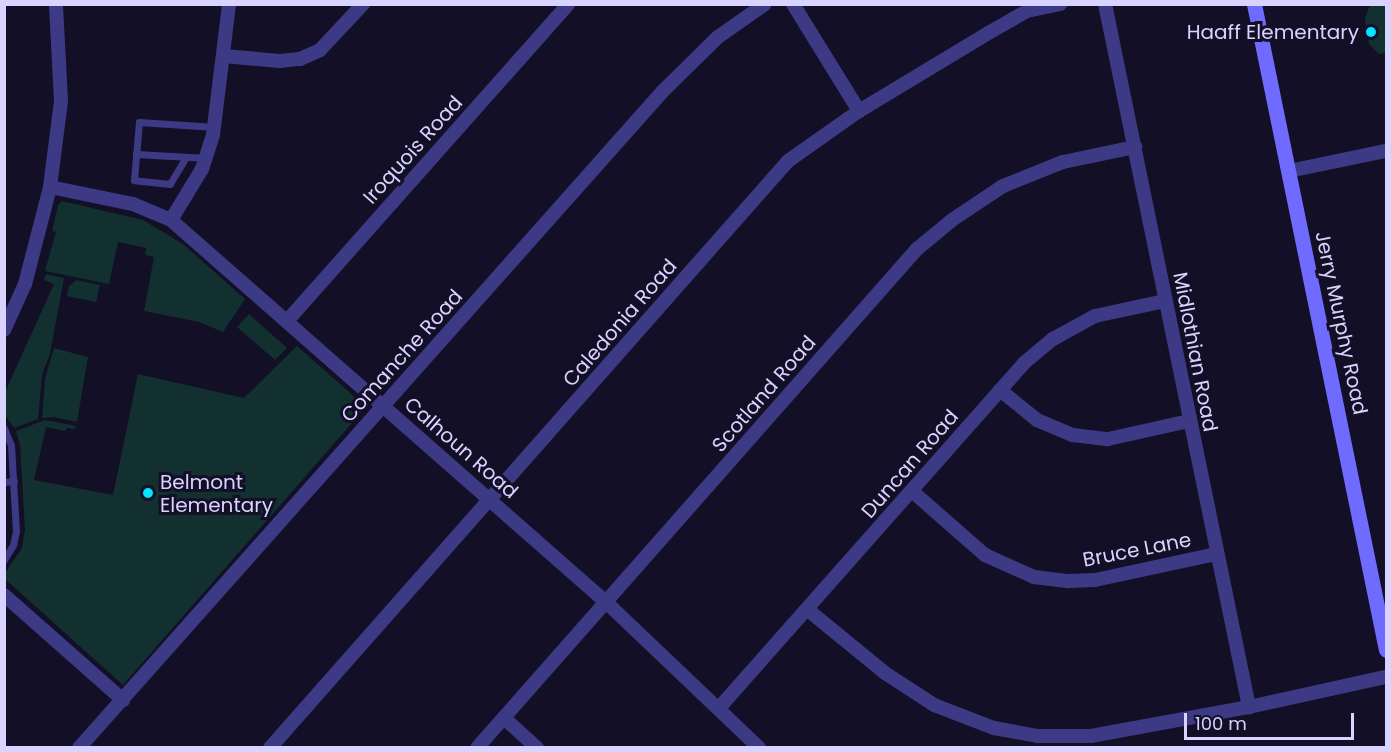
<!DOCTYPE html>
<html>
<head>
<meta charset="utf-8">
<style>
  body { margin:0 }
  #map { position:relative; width:1391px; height:752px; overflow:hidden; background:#130f26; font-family:Poppins,sans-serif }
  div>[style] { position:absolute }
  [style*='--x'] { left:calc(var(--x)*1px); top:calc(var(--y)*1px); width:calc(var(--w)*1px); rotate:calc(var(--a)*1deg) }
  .green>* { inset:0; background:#12302f }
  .lane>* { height:7px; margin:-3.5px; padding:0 3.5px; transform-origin:3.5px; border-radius:3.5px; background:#3d3a85 }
  .street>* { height:14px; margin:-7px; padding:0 7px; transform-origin:7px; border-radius:7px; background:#3d3a85 }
  .secondary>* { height:15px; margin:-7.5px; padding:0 7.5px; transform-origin:7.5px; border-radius:7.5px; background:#6f6bff }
  .dots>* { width:16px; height:16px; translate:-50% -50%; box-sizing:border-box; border:3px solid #130f26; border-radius:50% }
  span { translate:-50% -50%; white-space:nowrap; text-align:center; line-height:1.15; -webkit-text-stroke:6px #130f26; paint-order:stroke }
  .poi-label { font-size:20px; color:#d9d4ff }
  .right { translate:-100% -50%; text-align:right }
  .left { translate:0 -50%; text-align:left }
  .street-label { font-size:20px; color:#d9d4ff }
  .frame { position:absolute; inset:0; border:6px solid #d9d4ff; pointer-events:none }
  .scale { position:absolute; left:1184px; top:713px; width:170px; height:27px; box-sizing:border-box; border:3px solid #d9d4ff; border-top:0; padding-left:8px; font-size:18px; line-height:21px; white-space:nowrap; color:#d9d4ff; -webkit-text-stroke:4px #130f26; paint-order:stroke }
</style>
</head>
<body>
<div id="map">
  <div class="green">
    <div style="clip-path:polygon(1370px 5px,1386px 5px,1386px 53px,1379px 54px,1369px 44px,1365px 18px)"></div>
    <div style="clip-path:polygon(62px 201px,143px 220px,183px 244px,245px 299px,223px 332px,199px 322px,144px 311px,154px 257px,145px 255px,146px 248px,118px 242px,109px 284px,45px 271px,56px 232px,52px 231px,58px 205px)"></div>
    <div style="clip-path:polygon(46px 274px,64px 278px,50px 354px,42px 375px,38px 419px,14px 428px,5px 415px,5px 392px,54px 284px,44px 280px)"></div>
    <div style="clip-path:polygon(76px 280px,100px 285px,96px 302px,67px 296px,69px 286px)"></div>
    <div style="clip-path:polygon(249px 314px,287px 348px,275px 360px,237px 327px)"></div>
    <div style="clip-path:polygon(297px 346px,366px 407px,123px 685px,5px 579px,5px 573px,22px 548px,25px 529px,20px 445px,16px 431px,45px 420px,76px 426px,75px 429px,67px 428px,65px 431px,46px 427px,34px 480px,113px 495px,138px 374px,244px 398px)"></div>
    <div style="clip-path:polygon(54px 348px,88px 357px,77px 422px,54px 417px,42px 418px,45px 379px)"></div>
  </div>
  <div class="lane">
    <div style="--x:136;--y:154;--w:71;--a:3.2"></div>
    <div style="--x:186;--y:157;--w:31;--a:121"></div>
    <div style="--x:170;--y:184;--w:36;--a:-174"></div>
    <div style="--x:134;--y:180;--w:58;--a:-85.1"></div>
    <div style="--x:139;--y:122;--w:76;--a:3.8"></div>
    <div style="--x:4;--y:428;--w:18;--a:68"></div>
    <div style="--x:11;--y:445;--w:86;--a:86.7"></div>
    <div style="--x:16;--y:531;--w:14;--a:102"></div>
    <div style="--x:13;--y:545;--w:17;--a:121"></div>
    <div style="--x:4;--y:482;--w:10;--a:-6"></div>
  </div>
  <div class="street">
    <div style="--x:793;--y:4;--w:126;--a:58.3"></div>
    <div style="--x:1105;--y:4;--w:718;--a:78.42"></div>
    <div style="--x:223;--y:56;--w:57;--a:5"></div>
    <div style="--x:280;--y:61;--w:20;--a:-6"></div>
    <div style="--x:300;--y:59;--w:22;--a:-24"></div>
    <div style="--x:320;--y:50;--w:63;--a:-46.9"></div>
    <div style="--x:1289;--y:171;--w:99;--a:-11.7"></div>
    <div style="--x:50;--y:187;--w:85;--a:11.6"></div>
    <div style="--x:133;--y:204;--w:41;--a:22.8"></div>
    <div style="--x:171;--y:220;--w:580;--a:41.3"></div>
    <div style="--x:607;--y:603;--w:210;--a:43.6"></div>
    <div style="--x:171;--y:220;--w:60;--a:-58.7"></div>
    <div style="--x:202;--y:169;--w:36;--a:-72"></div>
    <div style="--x:213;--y:135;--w:132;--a:-83"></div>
    <div style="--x:287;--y:321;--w:424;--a:-48.4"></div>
    <div style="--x:4;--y:330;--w:51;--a:-65.5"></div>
    <div style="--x:25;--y:284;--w:100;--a:-75.5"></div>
    <div style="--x:50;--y:187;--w:87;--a:-82.7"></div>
    <div style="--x:61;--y:101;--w:97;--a:-93"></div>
    <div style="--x:1000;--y:390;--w:48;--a:39"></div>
    <div style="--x:1037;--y:420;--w:39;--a:23"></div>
    <div style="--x:1073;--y:435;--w:35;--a:7"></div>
    <div style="--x:1108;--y:439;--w:83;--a:-12.5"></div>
    <div style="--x:913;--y:492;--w:96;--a:41.2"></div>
    <div style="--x:985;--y:555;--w:54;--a:24.2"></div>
    <div style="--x:1034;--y:577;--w:35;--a:7"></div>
    <div style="--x:1069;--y:581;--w:26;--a:-2"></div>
    <div style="--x:1095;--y:580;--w:124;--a:-12.1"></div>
    <div style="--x:4;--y:595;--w:159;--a:41.4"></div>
    <div style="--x:808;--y:610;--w:99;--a:39.3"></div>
    <div style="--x:885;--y:673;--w:59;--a:33.1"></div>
    <div style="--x:934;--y:705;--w:64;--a:21"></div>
    <div style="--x:994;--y:728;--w:45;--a:10.3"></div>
    <div style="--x:1038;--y:736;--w:53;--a:0"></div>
    <div style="--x:1091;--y:736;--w:161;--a:-10.4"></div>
    <div style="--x:1249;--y:707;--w:140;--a:-12.4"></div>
    <div style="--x:719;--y:708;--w:460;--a:-48.5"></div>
    <div style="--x:1024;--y:363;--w:38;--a:-40"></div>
    <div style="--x:1053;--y:339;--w:48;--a:-28.7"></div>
    <div style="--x:1095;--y:316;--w:72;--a:-12.1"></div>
    <div style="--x:504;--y:718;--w:45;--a:42.3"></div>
    <div style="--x:79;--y:748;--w:878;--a:-48.37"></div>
    <div style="--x:662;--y:92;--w:78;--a:-44.5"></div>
    <div style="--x:718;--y:37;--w:57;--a:-35.1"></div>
    <div style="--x:270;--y:748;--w:783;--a:-48.57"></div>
    <div style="--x:788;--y:161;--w:87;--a:-35.2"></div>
    <div style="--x:859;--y:111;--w:153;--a:-31.1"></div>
    <div style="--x:990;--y:32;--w:43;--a:-29.6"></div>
    <div style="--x:1027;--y:11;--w:34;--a:-12"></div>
    <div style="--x:477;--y:748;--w:665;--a:-48.6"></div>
    <div style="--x:917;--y:249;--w:45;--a:-39.6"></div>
    <div style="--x:952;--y:220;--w:61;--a:-33.7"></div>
    <div style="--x:1003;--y:186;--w:65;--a:-21.8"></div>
    <div style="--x:1063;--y:162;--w:74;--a:-11.8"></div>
  </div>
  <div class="secondary">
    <div style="--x:1254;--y:4;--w:659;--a:78.45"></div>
  </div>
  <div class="dots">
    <div style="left:1371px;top:32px;background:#00e5ff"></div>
    <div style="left:148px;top:493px;background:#00e5ff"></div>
  </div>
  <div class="poi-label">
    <span class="right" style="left:1359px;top:32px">Haaff Elementary</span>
    <span class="left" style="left:160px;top:494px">Belmont<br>Elementary</span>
  </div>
  <div class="street-label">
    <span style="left:413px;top:150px;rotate:-48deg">Iroquois Road</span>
    <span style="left:620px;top:323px;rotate:-49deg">Caledonia Road</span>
    <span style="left:1341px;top:323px;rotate:78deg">Jerry Murphy Road</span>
    <span style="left:1195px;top:352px;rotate:79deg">Midlothian Road</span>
    <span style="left:402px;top:356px;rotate:-48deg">Comanche Road</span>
    <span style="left:764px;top:394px;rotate:-49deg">Scotland Road</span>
    <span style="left:461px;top:448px;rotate:41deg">Calhoun Road</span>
    <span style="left:910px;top:464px;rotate:-49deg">Duncan Road</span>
    <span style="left:1137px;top:550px;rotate:-11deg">Bruce Lane</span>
  </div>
  <div class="frame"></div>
  <div class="scale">100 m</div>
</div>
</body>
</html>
